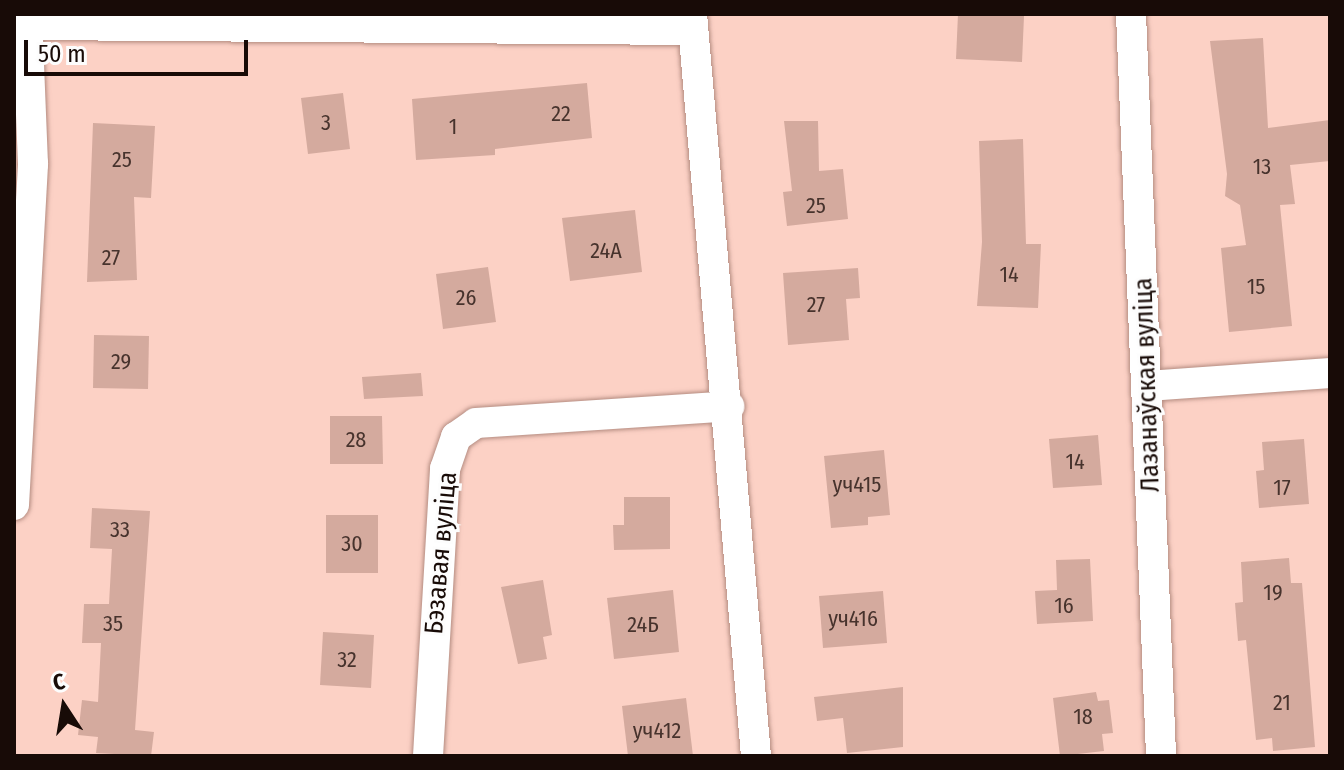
<!DOCTYPE html>
<html>
<head>
<meta charset="utf-8">
<style>
  body { margin:0 }
  #map { position:relative; width:1344px; height:770px; overflow:hidden; background:#fcd1c5; font-family:"Fira Sans Condensed",sans-serif }
  div>[style] { position:absolute }
  [style*='--x'] { left:calc(var(--x)*1px); top:calc(var(--y)*1px); width:calc(var(--w)*1px); rotate:calc(var(--a)*1deg) }
  .building>* { inset:0; background:#d4aa9e }
  .roads { filter:drop-shadow(0 0 2px #b48c81) drop-shadow(0 0 2px #b48c81) }
  .minor>* { height:30px; margin:-15px; padding:0 15px; transform-origin:15px; border-radius:15px; background:#fff }
  span { translate:-50% -50%; white-space:nowrap; text-align:center; line-height:1.15; -webkit-text-stroke:6px #fdfdfd; paint-order:stroke }
  .number-label { font-size:22px; color:#47332d }
  .number-label span { -webkit-text-stroke-width:0 }
  .street-label { font-size:26px; color:#180b07 }
  .frame { position:absolute; inset:0; border:16px solid #180b07; pointer-events:none }
  .north { position:absolute; left:24px; top:666px; width:80px; height:80px; -webkit-text-stroke:6px #fdfdfd; paint-order:stroke; rotate:348deg; font-size:22px; font-weight:700; line-height:32px; text-align:center; color:#180b07 }
  .north::after { content:''; display:block; margin:auto; width:28px; height:36px; background:#180b07; clip-path:polygon(50% 0,100% 100%,50% 72%,0 100%) }
  .scale { position:absolute; left:24px; top:40px; width:224px; height:36px; box-sizing:border-box; border:4px solid #180b07; border-top:0; padding-left:10px; font-size:24px; line-height:28px; white-space:nowrap; color:#180b07; -webkit-text-stroke:6px #fdfdfd; paint-order:stroke }
</style>
</head>
<body>
<div id="map">
  <div class="building">
    <div style="clip-path:polygon(958px 14px,1024px 16px,1022px 62px,956px 59px)"></div>
    <div style="clip-path:polygon(1263px 38px,1268px 128px,1330px 120px,1330px 161px,1290px 165px,1295px 204px,1280px 205px,1292px 326px,1229px 332px,1221px 248px,1246px 245px,1240px 205px,1225px 196px,1227px 174px,1210px 41px)"></div>
    <div style="clip-path:polygon(587px 83px,592px 138px,495px 149px,495px 155px,416px 160px,412px 99px)"></div>
    <div style="clip-path:polygon(343px 93px,350px 149px,308px 154px,301px 98px)"></div>
    <div style="clip-path:polygon(784px 121px,818px 121px,819px 171px,843px 169px,848px 219px,787px 226px,783px 192px,792px 191px)"></div>
    <div style="clip-path:polygon(93px 123px,155px 126px,151px 198px,134px 197px,137px 280px,87px 282px)"></div>
    <div style="clip-path:polygon(1023px 139px,1026px 244px,1041px 244px,1038px 308px,977px 306px,982px 242px,979px 141px)"></div>
    <div style="clip-path:polygon(635px 210px,642px 272px,570px 281px,562px 218px)"></div>
    <div style="clip-path:polygon(488px 267px,496px 322px,443px 329px,436px 274px)"></div>
    <div style="clip-path:polygon(858px 268px,860px 298px,846px 299px,849px 340px,788px 345px,783px 273px)"></div>
    <div style="clip-path:polygon(94px 335px,149px 336px,148px 389px,93px 388px)"></div>
    <div style="clip-path:polygon(421px 373px,423px 396px,364px 399px,362px 377px)"></div>
    <div style="clip-path:polygon(330px 416px,382px 416px,383px 464px,330px 464px)"></div>
    <div style="clip-path:polygon(1098px 435px,1102px 485px,1053px 488px,1049px 439px)"></div>
    <div style="clip-path:polygon(1304px 439px,1309px 504px,1259px 508px,1256px 471px,1264px 470px,1262px 442px)"></div>
    <div style="clip-path:polygon(884px 450px,890px 515px,868px 517px,868px 525px,831px 528px,824px 456px)"></div>
    <div style="clip-path:polygon(624px 497px,670px 497px,670px 549px,614px 550px,613px 525px,624px 525px)"></div>
    <div style="clip-path:polygon(92px 508px,150px 511px,135px 730px,154px 732px,151px 756px,96px 753px,98px 737px,78px 735px,82px 700px,98px 702px,101px 643px,82px 643px,84px 604px,109px 604px,112px 549px,90px 548px)"></div>
    <div style="clip-path:polygon(326px 515px,378px 515px,378px 573px,326px 573px)"></div>
    <div style="clip-path:polygon(1289px 558px,1291px 583px,1302px 583px,1315px 747px,1273px 751px,1272px 738px,1256px 740px,1246px 640px,1238px 641px,1235px 603px,1243px 602px,1241px 562px)"></div>
    <div style="clip-path:polygon(1090px 559px,1093px 621px,1037px 624px,1035px 591px,1057px 590px,1056px 560px)"></div>
    <div style="clip-path:polygon(543px 580px,552px 635px,543px 637px,547px 659px,518px 664px,501px 587px)"></div>
    <div style="clip-path:polygon(673px 590px,679px 652px,614px 659px,607px 598px)"></div>
    <div style="clip-path:polygon(883px 591px,887px 643px,823px 648px,819px 596px)"></div>
    <div style="clip-path:polygon(323px 632px,374px 635px,371px 688px,320px 685px)"></div>
    <div style="clip-path:polygon(903px 687px,903px 747px,847px 753px,843px 718px,817px 721px,814px 697px)"></div>
    <div style="clip-path:polygon(1096px 692px,1098px 701px,1109px 700px,1113px 733px,1102px 734px,1104px 751px,1060px 756px,1053px 698px)"></div>
    <div style="clip-path:polygon(686px 698px,693px 756px,628px 756px,622px 706px)"></div>
  </div>
  <div class="roads">
    <div class="minor">
      <div style="--x:692;--y:14;--w:745;--a:85.07"></div>
      <div style="--x:1131;--y:14;--w:743;--a:87.68"></div>
      <div style="--x:30;--y:25;--w:662;--a:0.43"></div>
      <div style="--x:1148;--y:386;--w:182;--a:-4.1"></div>
      <div style="--x:14;--y:505;--w:342;--a:-86.8"></div>
      <div style="--x:33;--y:164;--w:150;--a:-92.3"></div>
      <div style="--x:428;--y:756;--w:288;--a:-86.6"></div>
      <div style="--x:445;--y:469;--w:34;--a:-71"></div>
      <div style="--x:456;--y:437;--w:24;--a:-35"></div>
      <div style="--x:476;--y:423;--w:254;--a:-3.8"></div>
    </div>
  </div>
  <div class="number-label">
    <span style="left:561px;top:114px">22</span>
    <span style="left:326px;top:123px">3</span>
    <span style="left:453px;top:127px">1</span>
    <span style="left:122px;top:160px">25</span>
    <span style="left:1262px;top:167px">13</span>
    <span style="left:816px;top:206px">25</span>
    <span style="left:606px;top:251px">24А</span>
    <span style="left:111px;top:258px">27</span>
    <span style="left:1009px;top:275px">14</span>
    <span style="left:1256px;top:287px">15</span>
    <span style="left:466px;top:298px">26</span>
    <span style="left:816px;top:305px">27</span>
    <span style="left:121px;top:362px">29</span>
    <span style="left:356px;top:440px">28</span>
    <span style="left:1075px;top:462px">14</span>
    <span style="left:857px;top:485px">уч415</span>
    <span style="left:1282px;top:488px">17</span>
    <span style="left:120px;top:530px">33</span>
    <span style="left:352px;top:544px">30</span>
    <span style="left:1273px;top:593px">19</span>
    <span style="left:1064px;top:606px">16</span>
    <span style="left:853px;top:619px">уч416</span>
    <span style="left:113px;top:624px">35</span>
    <span style="left:643px;top:625px">24Б</span>
    <span style="left:347px;top:660px">32</span>
    <span style="left:1282px;top:703px">21</span>
    <span style="left:1083px;top:717px">18</span>
    <span style="left:657px;top:731px">уч412</span>
  </div>
  <div class="street-label">
    <span style="left:1147px;top:385px;rotate:-92deg">Лазанаўская вуліца</span>
    <span style="left:441px;top:553px;rotate:-85deg">Бэзавая вуліца</span>
  </div>
  <div class="frame"></div>
  <div class="north">С</div>
  <div class="scale">50 m</div>
</div>
</body>
</html>
